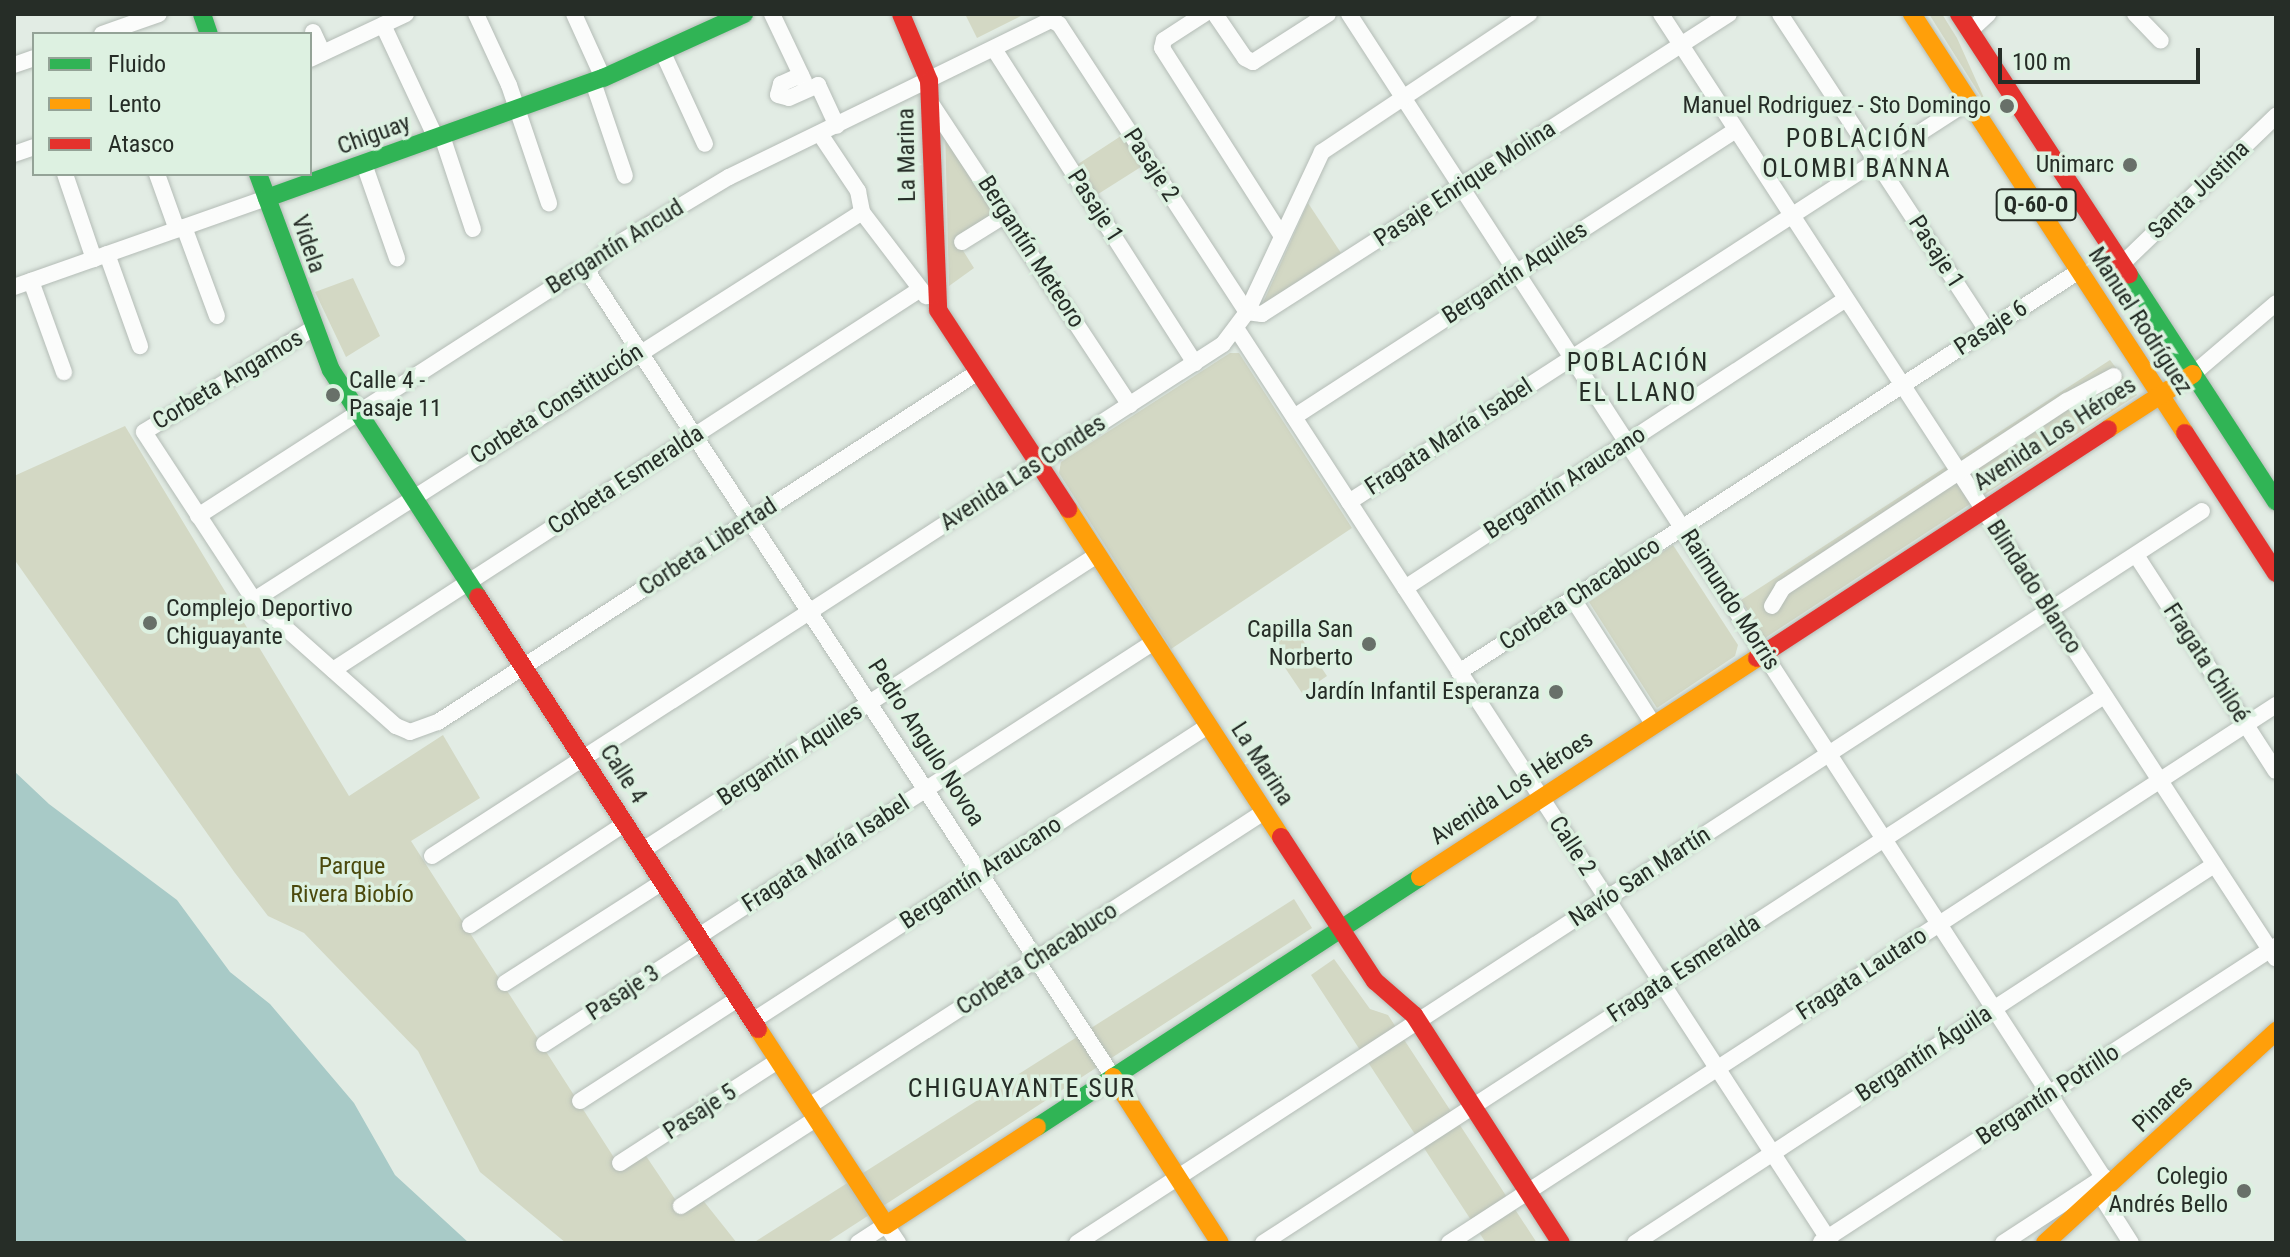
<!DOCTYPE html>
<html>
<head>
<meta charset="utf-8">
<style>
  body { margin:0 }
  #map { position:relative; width:2290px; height:1257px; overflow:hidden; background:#e2ece4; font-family:"Roboto Condensed",sans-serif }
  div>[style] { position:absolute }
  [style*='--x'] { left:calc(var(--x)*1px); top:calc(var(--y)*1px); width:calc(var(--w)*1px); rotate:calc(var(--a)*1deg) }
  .green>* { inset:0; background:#d3d8c4 }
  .water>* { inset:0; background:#a8cac7 }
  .roads { filter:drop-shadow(0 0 2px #b4bcb6) drop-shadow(0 0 2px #b4bcb6) }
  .street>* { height:16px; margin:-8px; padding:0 8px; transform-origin:8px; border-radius:8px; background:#fbfcfb }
  .fast>* { height:18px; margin:-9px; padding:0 9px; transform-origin:9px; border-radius:9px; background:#30b455 }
  .slow>* { height:18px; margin:-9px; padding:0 9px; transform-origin:9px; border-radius:9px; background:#ff9f0a }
  .jam>* { height:18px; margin:-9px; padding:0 9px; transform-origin:9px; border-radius:9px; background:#e5322d }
  .dots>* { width:22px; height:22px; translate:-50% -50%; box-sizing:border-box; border:4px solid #ddf1e1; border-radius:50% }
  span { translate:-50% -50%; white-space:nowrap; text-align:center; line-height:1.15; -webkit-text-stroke:7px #ddf1e1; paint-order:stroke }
  .shield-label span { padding:2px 6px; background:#ddf1e1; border:2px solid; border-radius:6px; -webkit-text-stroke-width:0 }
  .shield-label { font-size:22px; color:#262d27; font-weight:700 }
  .poi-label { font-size:24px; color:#262d27 }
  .right { translate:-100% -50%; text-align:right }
  .left { translate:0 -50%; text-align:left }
  .street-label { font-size:24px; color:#262d27 }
  .park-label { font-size:24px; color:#4b490d }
  .neighbourhood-label { font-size:26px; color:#262d27; letter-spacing:2px }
  .frame { position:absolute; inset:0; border:16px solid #262d27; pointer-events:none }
  .legend { position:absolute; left:32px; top:32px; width:280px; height:144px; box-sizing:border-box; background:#ddf1e1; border:2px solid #94a397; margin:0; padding:10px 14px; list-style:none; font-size:24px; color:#262d27 }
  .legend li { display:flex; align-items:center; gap:16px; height:40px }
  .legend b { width:40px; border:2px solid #94a397 }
  .scale { position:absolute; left:1998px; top:48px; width:202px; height:36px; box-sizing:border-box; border:4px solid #262d27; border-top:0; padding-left:10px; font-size:24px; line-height:28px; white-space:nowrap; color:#262d27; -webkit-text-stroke:6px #ddf1e1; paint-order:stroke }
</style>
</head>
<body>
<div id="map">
  <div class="green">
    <div style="clip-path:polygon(965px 14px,1025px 14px,977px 38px)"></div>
    <div style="clip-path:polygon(1929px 14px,1942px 14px,1957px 38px,1989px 109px)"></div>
    <div style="clip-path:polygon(945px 127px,999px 214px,957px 241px,974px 268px,949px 286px)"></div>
    <div style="clip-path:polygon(1124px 134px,1144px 165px,1095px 196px,1075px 166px)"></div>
    <div style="clip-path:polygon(1308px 203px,1341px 253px,1262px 305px)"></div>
    <div style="clip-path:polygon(353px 278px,380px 336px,346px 357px,315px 292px)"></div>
    <div style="clip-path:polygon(1230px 353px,1239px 353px,1352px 528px,1171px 649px,1059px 473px,1061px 462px)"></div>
    <div style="clip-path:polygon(2110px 360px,2137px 395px,1765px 638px,1741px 600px)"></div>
    <div style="clip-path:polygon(125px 426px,349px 796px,443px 735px,480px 798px,411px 841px,620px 1167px,644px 1153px,683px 1211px,702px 1199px,737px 1243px,566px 1243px,480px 1172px,418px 1051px,304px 933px,268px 916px,235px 873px,14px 559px,14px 476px)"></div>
    <div style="clip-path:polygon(1673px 545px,1738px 645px,1735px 656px,1657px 708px,1589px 602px)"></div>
    <div style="clip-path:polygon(1296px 630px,1327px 676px,1302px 693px,1271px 647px)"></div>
    <div style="clip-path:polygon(1294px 899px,1312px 928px,826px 1243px,753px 1243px)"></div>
    <div style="clip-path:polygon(1334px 959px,1370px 1009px,1388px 1015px,1537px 1243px,1486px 1243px,1311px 975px)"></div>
  </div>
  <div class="water">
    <div style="clip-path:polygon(14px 771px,49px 804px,177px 900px,230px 972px,270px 1004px,354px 1103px,395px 1175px,469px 1243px,14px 1243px)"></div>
  </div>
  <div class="roads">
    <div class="street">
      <div style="--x:476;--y:14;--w:78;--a:65.1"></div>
      <div style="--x:509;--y:85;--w:125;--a:71.3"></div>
      <div style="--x:574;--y:14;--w:70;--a:65.6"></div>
      <div style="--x:772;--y:14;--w:74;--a:64.5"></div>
      <div style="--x:1204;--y:14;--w:48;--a:147"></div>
      <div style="--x:1164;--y:40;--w:8;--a:104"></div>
      <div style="--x:1162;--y:48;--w:222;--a:57.5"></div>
      <div style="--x:1215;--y:14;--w:53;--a:55.7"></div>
      <div style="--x:1245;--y:58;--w:9;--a:27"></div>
      <div style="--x:1253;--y:62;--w:89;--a:-32.6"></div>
      <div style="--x:1349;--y:14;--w:1397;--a:57.04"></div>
      <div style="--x:1661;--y:14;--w:1127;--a:56.94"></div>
      <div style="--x:1780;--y:14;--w:378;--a:56.8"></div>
      <div style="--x:2135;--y:14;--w:37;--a:46"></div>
      <div style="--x:383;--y:25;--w:125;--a:64.9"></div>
      <div style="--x:1970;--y:31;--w:25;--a:-43"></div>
      <div style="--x:313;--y:32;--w:23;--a:65"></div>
      <div style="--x:102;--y:34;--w:60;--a:-19.3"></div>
      <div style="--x:994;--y:49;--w:373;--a:57.4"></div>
      <div style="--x:663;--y:53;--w:100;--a:65.2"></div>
      <div style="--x:310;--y:59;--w:106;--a:-25.1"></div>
      <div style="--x:14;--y:65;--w:21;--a:-19"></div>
      <div style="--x:801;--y:75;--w:22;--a:156"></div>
      <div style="--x:781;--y:84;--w:11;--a:105"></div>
      <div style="--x:778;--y:95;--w:11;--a:15"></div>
      <div style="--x:789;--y:98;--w:32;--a:-24"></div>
      <div style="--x:818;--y:85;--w:45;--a:65.1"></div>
      <div style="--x:593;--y:82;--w:99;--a:71.2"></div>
      <div style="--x:930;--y:102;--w:363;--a:56.6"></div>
      <div style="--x:820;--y:134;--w:69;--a:56.3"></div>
      <div style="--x:858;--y:191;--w:21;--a:79"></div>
      <div style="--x:862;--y:212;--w:106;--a:52.7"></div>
      <div style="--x:442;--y:136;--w:98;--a:71.6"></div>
      <div style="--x:14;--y:154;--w:21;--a:-19"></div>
      <div style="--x:364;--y:164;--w:100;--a:70.7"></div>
      <div style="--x:65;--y:174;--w:90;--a:71.2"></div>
      <div style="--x:157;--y:174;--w:59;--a:70.3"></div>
      <div style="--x:184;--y:227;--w:95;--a:69.7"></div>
      <div style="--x:962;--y:242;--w:53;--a:-31.9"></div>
      <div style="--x:107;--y:254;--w:98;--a:70.3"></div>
      <div style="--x:2122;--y:264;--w:214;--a:-43.9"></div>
      <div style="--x:587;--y:271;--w:31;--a:-45"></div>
      <div style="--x:609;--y:249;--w:140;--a:-31"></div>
      <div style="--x:729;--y:177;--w:358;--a:-26"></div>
      <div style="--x:1051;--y:20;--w:9;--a:27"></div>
      <div style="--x:1059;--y:24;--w:344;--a:56.9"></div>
      <div style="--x:1247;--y:312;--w:15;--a:8"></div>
      <div style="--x:1262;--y:314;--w:555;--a:-32.72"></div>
      <div style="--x:587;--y:271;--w:962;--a:56.87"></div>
      <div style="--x:31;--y:281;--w:97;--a:70.1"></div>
      <div style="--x:14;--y:287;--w:268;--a:-19.4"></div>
      <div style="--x:1236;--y:328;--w:1091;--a:56.97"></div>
      <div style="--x:312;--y:329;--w:197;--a:148.5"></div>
      <div style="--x:144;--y:432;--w:201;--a:56.8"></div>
      <div style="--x:254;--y:600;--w:190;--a:41.6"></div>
      <div style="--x:396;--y:726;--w:15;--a:23"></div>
      <div style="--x:410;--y:732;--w:30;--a:-20"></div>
      <div style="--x:438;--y:722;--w:644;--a:-32.95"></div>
      <div style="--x:2193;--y:374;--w:109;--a:-40.5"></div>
      <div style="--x:1294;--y:417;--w:527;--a:-33"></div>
      <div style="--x:1349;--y:502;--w:738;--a:-32.89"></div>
      <div style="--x:198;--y:516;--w:450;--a:-32.8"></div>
      <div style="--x:576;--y:272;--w:11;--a:-5"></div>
      <div style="--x:2136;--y:555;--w:257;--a:57.1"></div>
      <div style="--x:1405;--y:588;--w:527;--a:-33.24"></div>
      <div style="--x:1573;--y:599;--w:150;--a:57.3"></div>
      <div style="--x:254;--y:600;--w:721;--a:-32.54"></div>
      <div style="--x:1772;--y:606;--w:21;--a:-59"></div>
      <div style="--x:1783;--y:588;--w:340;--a:-33.4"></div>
      <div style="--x:2067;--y:401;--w:53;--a:-28"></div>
      <div style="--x:333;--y:670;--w:698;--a:-32.96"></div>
      <div style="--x:1459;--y:672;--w:738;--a:-32.89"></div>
      <div style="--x:643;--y:850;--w:541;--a:-33.01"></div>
      <div style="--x:432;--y:856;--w:942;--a:-32.91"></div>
      <div style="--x:1223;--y:344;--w:40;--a:-53"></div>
      <div style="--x:1247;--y:312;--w:177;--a:-64.9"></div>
      <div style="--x:1322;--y:152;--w:249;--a:-33.7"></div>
      <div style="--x:470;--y:925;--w:186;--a:-33.2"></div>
      <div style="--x:699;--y:936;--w:542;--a:-32.87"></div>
      <div style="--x:505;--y:983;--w:189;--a:-32.7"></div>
      <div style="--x:754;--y:1020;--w:541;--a:-32.93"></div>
      <div style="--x:544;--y:1044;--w:189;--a:-32.9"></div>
      <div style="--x:580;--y:1101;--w:189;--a:-32.9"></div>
      <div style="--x:809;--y:1106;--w:542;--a:-32.87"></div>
      <div style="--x:620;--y:1163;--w:189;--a:-32.9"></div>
      <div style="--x:2100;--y:1194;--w:58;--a:57.7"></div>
      <div style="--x:681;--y:1206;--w:162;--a:-32.9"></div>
      <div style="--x:1821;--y:1242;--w:543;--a:-33.05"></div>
      <div style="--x:858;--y:1243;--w:33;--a:-33"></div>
      <div style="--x:886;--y:1225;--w:22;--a:56"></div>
      <div style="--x:1077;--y:1243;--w:1342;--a:-33.05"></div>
      <div style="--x:1263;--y:1243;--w:1003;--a:-33.04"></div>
      <div style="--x:1449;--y:1243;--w:987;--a:-33.05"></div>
      <div style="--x:1635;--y:1243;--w:691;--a:-33.14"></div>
      <div style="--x:2003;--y:1243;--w:121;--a:-33.2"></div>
    </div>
    <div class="fast">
      <div style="--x:202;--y:14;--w:21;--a:71"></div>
      <div style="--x:258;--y:174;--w:209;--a:69.6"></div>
      <div style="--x:331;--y:370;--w:270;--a:57.1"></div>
      <div style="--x:267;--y:198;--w:357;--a:-19.7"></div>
      <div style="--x:603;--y:78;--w:155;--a:-24.4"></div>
      <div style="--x:2129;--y:275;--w:270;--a:57"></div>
      <div style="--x:1037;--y:1127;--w:457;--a:-33.1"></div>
    </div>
    <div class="slow">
      <div style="--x:1912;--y:14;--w:500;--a:56.91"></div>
      <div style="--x:2108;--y:429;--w:101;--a:-32.9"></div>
      <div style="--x:1068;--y:509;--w:391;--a:57"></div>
      <div style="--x:1420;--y:877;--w:402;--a:-33"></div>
      <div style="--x:758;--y:1029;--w:234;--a:56.9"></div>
      <div style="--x:886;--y:1225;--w:180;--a:-33"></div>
      <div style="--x:1113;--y:1077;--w:197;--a:57.2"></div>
      <div style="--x:2045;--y:1243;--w:314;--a:-42.5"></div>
    </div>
    <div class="jam">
      <div style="--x:901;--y:14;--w:73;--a:67.3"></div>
      <div style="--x:929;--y:81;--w:229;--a:87.7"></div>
      <div style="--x:938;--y:310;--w:238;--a:56.8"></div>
      <div style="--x:1959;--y:14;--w:311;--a:56.9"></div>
      <div style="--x:2185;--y:433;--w:167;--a:57"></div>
      <div style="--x:478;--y:597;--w:515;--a:57.05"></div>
      <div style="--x:1757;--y:658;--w:419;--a:-33.1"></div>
      <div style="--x:1281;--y:837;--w:172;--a:56.9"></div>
      <div style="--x:1375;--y:981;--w:52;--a:41.1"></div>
      <div style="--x:1414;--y:1015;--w:271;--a:57.2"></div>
    </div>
  </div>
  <div class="dots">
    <div style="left:2007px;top:106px;background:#687069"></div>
    <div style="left:2130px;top:165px;background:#687069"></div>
    <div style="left:333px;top:395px;background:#687069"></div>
    <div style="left:150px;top:623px;background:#687069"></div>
    <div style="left:1369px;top:644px;background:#687069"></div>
    <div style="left:1556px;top:692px;background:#687069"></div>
    <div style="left:2244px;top:1191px;background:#687069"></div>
  </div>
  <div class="shield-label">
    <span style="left:2036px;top:205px">Q-60-O</span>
  </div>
  <div class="poi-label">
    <span class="right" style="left:1991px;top:106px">Manuel Rodriguez - Sto Domingo</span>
    <span class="right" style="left:2114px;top:165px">Unimarc</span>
    <span class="left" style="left:349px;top:395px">Calle 4 -<br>Pasaje 11</span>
    <span class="left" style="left:166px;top:623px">Complejo Deportivo<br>Chiguayante</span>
    <span class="right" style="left:1353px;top:644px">Capilla San<br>Norberto</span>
    <span class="right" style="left:1540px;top:692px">Jardín Infantil Esperanza</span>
    <span class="right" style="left:2228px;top:1191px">Colegio<br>Andrés Bello</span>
  </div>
  <div class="street-label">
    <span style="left:374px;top:135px;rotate:-20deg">Chiguay</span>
    <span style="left:907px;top:155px;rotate:-91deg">La Marina</span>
    <span style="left:1151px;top:165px;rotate:57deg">Pasaje 2</span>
    <span style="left:1465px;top:184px;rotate:-33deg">Pasaje Enrique Molina</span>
    <span style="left:2199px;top:190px;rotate:-44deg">Santa Justina</span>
    <span style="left:1095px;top:206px;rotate:57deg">Pasaje 1</span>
    <span style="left:308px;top:244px;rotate:71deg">Videla</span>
    <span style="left:615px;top:247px;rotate:-32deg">Bergantín Ancud</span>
    <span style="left:1031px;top:252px;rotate:57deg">Bergantín Meteoro</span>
    <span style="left:1936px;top:252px;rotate:57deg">Pasaje 1</span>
    <span style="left:1515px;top:273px;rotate:-33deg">Bergantín Aquiles</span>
    <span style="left:2140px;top:321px;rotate:57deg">Manuel Rodríguez</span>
    <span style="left:1991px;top:328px;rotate:-33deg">Pasaje 6</span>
    <span style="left:228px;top:380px;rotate:-31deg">Corbeta Angamos</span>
    <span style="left:557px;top:404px;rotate:-33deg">Corbeta Constitución</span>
    <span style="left:2055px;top:434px;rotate:-33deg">Avenida Los Héroes</span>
    <span style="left:1449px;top:437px;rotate:-33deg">Fragata María Isabel</span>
    <span style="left:1023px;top:473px;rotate:-33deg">Avenida Las Condes</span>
    <span style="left:626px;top:480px;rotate:-33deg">Corbeta Esmeralda</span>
    <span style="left:1565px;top:483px;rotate:-33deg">Bergantín Araucano</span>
    <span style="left:708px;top:547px;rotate:-33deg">Corbeta Libertad</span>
    <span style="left:2034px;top:587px;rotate:57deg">Blindado Blanco</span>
    <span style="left:1580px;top:594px;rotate:-33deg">Corbeta Chacabuco</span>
    <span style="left:1730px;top:600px;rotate:57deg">Raimundo Morris</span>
    <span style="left:2206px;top:663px;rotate:57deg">Fragata Chiloé</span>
    <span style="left:926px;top:743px;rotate:57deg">Pedro Angulo Novoa</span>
    <span style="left:790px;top:755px;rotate:-33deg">Bergantín Aquiles</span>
    <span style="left:1262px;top:764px;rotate:57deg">La Marina</span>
    <span style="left:623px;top:774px;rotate:57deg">Calle 4</span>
    <span style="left:1512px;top:788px;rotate:-33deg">Avenida Los Héroes</span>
    <span style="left:1572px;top:846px;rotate:57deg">Calle 2</span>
    <span style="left:826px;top:854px;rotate:-33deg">Fragata María Isabel</span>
    <span style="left:981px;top:873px;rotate:-33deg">Bergantín Araucano</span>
    <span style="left:1640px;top:877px;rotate:-33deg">Navío San Martín</span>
    <span style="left:1037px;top:959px;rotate:-33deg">Corbeta Chacabuco</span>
    <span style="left:1684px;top:969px;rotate:-33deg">Fragata Esmeralda</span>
    <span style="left:1862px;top:974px;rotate:-33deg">Fragata Lautaro</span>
    <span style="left:623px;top:993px;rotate:-33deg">Pasaje 3</span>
    <span style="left:1924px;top:1054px;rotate:-33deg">Bergantín Águila</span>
    <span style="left:2048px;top:1095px;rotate:-33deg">Bergantín Potrillo</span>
    <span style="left:2163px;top:1104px;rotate:-43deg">Pinares</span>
    <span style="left:700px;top:1112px;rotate:-33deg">Pasaje 5</span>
  </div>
  <div class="park-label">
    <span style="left:352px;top:881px">Parque<br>Rivera Biobío</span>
  </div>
  <div class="neighbourhood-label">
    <span style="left:1857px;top:154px">POBLACIÓN<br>OLOMBI BANNA</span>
    <span style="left:1638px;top:378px">POBLACIÓN<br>EL LLANO</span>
    <span style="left:1022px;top:1089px">CHIGUAYANTE SUR</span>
  </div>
  <div class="frame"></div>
  <ul class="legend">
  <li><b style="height:10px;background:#30b455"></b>Fluido</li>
  <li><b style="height:10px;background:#ff9f0a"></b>Lento</li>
  <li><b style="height:10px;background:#e5322d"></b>Atasco</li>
  </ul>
  <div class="scale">100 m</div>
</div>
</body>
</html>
